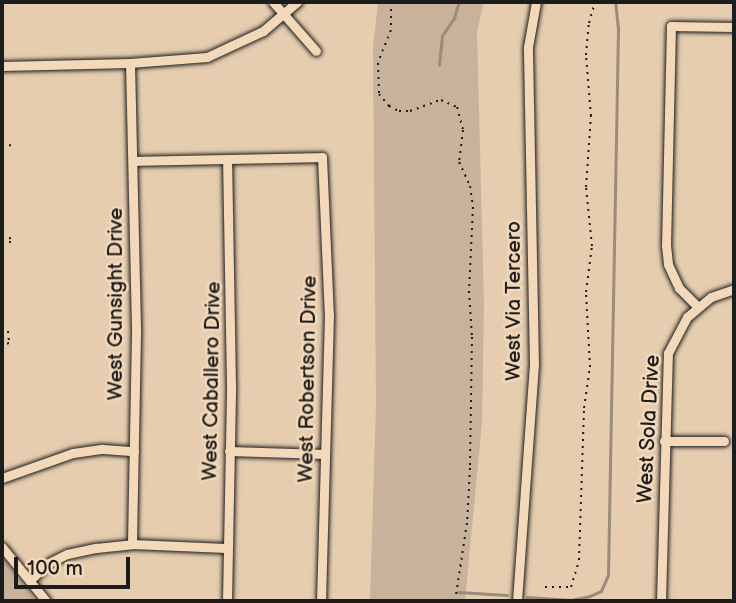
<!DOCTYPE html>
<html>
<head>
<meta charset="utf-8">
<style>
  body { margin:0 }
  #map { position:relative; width:736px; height:603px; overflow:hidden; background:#e6cdb0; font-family:"Balsamiq Sans",sans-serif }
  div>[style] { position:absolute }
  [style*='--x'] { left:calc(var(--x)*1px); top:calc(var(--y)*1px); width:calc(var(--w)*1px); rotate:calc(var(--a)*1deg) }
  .green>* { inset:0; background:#c8b29b }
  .stream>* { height:2.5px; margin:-1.25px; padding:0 1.25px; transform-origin:1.25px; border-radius:1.25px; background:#9b8b7a }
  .path>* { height:2px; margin-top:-1px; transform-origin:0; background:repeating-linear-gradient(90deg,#1c1c1c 0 2px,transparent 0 7px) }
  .roads { filter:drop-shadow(0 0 2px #1c1c1c) drop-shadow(0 0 2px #1c1c1c) }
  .minor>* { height:9px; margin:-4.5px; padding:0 4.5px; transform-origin:4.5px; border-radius:4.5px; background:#f3d8ba }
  span { translate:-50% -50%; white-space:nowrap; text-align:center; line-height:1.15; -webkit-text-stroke:5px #f3d8ba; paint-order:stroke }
  .street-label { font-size:21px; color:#1c1c1c }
  .frame { position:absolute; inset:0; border:4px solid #1c1c1c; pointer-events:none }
  .scale { position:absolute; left:14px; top:557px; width:116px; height:32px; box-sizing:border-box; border:4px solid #1c1c1c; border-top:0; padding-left:9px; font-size:21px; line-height:24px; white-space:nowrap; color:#1c1c1c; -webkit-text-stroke:5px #f3d8ba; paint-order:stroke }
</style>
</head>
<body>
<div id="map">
  <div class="green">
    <div style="clip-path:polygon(378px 2px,484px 2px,477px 32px,484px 305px,482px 422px,465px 601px,370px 601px,376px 404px,373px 48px)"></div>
    <div style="clip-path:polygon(2px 557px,29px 592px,35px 601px,2px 601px)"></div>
  </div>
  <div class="stream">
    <div style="--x:439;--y:65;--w:29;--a:-84"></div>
    <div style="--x:442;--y:36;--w:22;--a:-56"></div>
    <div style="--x:454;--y:18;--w:17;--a:-73"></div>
    <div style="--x:458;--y:592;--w:49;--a:3.5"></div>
    <div style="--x:527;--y:597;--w:44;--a:3.9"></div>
    <div style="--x:571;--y:600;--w:19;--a:-12"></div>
    <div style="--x:590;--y:596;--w:12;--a:-24"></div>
    <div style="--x:601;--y:591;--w:17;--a:-66"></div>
    <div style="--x:608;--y:575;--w:546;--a:-88.95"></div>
    <div style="--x:618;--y:29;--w:27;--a:-96"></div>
  </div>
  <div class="path">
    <div style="--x:391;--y:2;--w:28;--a:90"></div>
    <div style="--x:391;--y:30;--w:35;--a:112"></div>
    <div style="--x:378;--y:63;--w:31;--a:88"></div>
    <div style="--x:379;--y:94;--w:16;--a:50"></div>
    <div style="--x:389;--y:106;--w:11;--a:27"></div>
    <div style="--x:399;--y:111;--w:11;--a:0"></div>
    <div style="--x:410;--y:111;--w:33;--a:-20"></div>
    <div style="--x:441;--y:100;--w:17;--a:24"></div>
    <div style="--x:457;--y:107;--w:24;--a:75"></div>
    <div style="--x:463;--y:130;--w:32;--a:97"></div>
    <div style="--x:459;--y:162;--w:26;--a:65"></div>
    <div style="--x:470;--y:186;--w:21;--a:82"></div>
    <div style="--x:473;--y:207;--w:84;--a:92.7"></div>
    <div style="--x:469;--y:291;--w:46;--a:86.3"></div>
    <div style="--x:472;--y:337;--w:131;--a:90.9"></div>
    <div style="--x:470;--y:468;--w:55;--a:93.1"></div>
    <div style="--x:467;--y:523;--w:79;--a:98.7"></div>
    <div style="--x:2;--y:146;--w:11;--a:-5"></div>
    <div style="--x:2;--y:149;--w:6;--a:0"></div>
    <div style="--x:2;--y:199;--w:6;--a:0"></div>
    <div style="--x:2;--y:239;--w:10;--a:-6"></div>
    <div style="--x:2;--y:242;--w:11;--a:0"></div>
    <div style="--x:2;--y:332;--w:6;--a:-9"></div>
    <div style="--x:8;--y:331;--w:12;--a:85"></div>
    <div style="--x:9;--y:343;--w:7;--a:164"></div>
    <div style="--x:545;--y:587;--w:26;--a:0"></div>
    <div style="--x:571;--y:587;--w:28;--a:-73"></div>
    <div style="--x:579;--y:560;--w:152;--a:-88.1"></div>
    <div style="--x:584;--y:408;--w:41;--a:-81.7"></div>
    <div style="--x:590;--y:367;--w:75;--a:-93.1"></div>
    <div style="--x:586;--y:292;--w:46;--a:-82.6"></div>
    <div style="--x:592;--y:246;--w:59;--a:-95.8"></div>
    <div style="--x:586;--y:187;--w:71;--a:-86"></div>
    <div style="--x:591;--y:116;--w:61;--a:-94.7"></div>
    <div style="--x:586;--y:55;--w:32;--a:-85"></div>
    <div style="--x:589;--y:23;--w:22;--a:-74"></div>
  </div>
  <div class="roads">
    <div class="minor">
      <div style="--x:273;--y:2;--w:65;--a:48.7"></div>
      <div style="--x:130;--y:63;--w:271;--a:88.7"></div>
      <div style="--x:136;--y:334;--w:210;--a:91.1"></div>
      <div style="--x:2;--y:66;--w:128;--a:-1.3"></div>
      <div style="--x:130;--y:63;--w:77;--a:-4.5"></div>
      <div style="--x:207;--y:57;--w:62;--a:-24.9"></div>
      <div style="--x:263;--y:31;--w:45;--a:-40.5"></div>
      <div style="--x:133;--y:161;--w:189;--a:-1.2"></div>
      <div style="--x:322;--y:157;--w:158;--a:87.5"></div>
      <div style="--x:329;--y:315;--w:286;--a:91.6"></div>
      <div style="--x:698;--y:307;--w:27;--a:-135"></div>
      <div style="--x:679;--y:288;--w:26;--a:-115"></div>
      <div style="--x:668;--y:264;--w:18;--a:-96"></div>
      <div style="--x:666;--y:246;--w:220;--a:-88.7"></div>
      <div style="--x:671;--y:26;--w:63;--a:0.9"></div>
      <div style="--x:664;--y:441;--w:60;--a:0"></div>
      <div style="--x:229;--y:451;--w:96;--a:1.8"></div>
      <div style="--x:2;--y:478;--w:75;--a:-19.4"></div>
      <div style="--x:73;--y:453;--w:30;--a:-8"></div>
      <div style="--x:103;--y:449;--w:31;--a:4"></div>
      <div style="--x:2;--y:547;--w:70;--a:50.8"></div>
      <div style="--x:30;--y:580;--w:25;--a:-42"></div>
      <div style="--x:49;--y:563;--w:20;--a:-27"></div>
      <div style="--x:67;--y:554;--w:30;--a:-12"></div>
      <div style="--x:96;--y:548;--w:36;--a:-6"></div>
      <div style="--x:132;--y:544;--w:94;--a:2.4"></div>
      <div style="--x:227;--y:601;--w:216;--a:-88.9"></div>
      <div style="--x:231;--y:385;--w:225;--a:-91"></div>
      <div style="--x:517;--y:601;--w:238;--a:-85.9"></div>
      <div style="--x:534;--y:364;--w:317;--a:-91.1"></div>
      <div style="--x:528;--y:47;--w:46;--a:-79.9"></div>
      <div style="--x:661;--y:601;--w:248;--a:-88.4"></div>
      <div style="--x:668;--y:353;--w:41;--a:-62.2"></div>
      <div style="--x:687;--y:317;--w:31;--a:-40"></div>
      <div style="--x:711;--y:297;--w:24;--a:-19"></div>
    </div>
  </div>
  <div class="street-label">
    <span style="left:514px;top:301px;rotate:-90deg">West Via Tercero</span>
    <span style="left:116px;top:304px;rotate:-90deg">West Gunsight Drive</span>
    <span style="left:308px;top:379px;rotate:-89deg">West Robertson Drive</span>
    <span style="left:212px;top:381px;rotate:-89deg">West Caballero Drive</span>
    <span style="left:649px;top:429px;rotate:-87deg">West Sola Drive</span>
  </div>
  <div class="frame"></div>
  <div class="scale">100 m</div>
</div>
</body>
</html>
